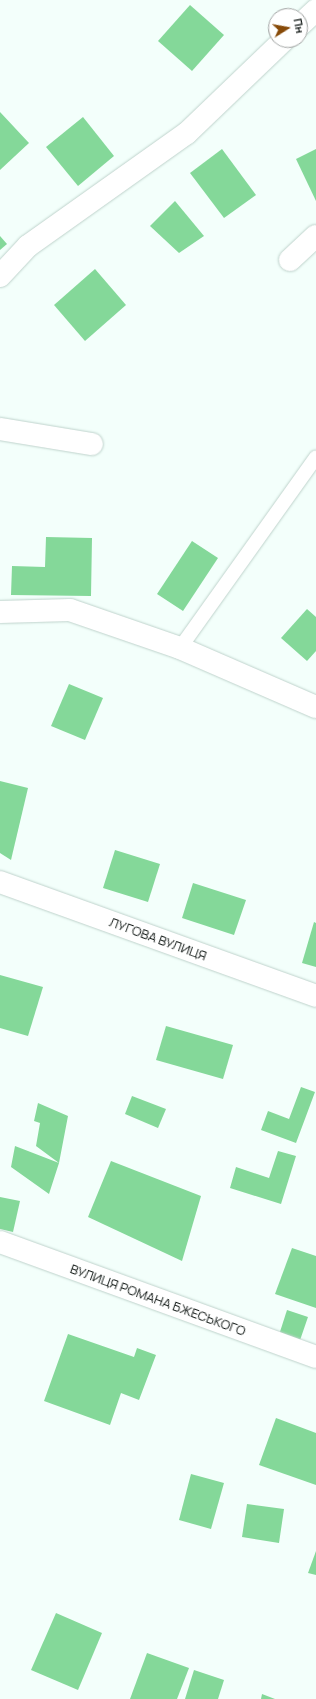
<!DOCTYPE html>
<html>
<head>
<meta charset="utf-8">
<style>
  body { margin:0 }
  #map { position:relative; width:316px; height:1699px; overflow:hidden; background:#f3fffb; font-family:Manrope,sans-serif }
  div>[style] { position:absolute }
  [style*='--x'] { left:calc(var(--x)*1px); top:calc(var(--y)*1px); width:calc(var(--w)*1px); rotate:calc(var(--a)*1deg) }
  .building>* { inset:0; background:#84d899 }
  .roads { filter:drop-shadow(0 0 1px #bfd3cc) drop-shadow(0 0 1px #bfd3cc) }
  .service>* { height:14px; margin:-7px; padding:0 7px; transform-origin:7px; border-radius:7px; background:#fff }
  .minor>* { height:22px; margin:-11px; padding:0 11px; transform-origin:11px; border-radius:11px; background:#fff }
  span { translate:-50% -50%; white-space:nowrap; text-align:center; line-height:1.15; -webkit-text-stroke:3.5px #fff; paint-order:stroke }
  .street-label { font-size:13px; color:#141b18 }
  .north { position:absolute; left:268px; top:8px; width:40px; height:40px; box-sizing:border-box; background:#fff; border:1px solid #a1a4a3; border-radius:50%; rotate:79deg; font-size:11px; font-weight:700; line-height:16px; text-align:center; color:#141b18 }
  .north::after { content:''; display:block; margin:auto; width:14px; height:18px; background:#874a08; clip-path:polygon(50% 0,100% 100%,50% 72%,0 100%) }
</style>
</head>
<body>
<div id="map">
  <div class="building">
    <div style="clip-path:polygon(190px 5px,224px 35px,192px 71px,158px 41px)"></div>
    <div style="clip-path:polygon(0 112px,29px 143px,0 170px)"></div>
    <div style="clip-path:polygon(83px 117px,114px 156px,78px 186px,46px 147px)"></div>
    <div style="clip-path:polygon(222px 149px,256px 195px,224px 218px,190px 173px)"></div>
    <div style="clip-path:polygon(316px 149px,316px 201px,296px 159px)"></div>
    <div style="clip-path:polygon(175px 201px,204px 236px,179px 253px,150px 226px)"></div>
    <div style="clip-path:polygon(0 236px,7px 244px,0 250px)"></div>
    <div style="clip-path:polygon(95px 269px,126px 305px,85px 341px,54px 305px)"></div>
    <div style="clip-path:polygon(46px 537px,92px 538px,91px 596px,11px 595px,12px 566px,45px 567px)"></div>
    <div style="clip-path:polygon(192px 541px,218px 558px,183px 611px,157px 594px)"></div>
    <div style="clip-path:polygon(307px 609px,316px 617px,316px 651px,307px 661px,281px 638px)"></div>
    <div style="clip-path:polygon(69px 684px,103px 698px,85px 740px,51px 726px)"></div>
    <div style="clip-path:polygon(0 781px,28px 788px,11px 860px,0 853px)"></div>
    <div style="clip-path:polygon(115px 850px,160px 864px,148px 902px,103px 888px)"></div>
    <div style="clip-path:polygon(193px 883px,246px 900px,234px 935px,182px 918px)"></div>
    <div style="clip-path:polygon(314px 922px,316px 923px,316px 967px,302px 963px)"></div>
    <div style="clip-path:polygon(0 975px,43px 987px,28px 1036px,0 1028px)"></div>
    <div style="clip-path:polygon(166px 1026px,233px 1045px,223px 1079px,156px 1060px)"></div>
    <div style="clip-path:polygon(301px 1087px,315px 1092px,296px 1143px,261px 1130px,268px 1111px,289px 1119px)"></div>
    <div style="clip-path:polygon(132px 1096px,166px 1109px,158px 1128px,125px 1114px)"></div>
    <div style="clip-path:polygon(38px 1103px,68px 1116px,59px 1163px,49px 1194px,11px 1167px,15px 1146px,59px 1163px,36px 1146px,40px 1123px,34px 1121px)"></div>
    <div style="clip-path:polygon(278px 1151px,296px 1156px,281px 1204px,230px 1188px,236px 1167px,269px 1178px)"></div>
    <div style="clip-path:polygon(111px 1161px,201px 1196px,182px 1261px,88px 1217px)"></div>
    <div style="clip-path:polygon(0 1197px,20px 1201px,13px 1232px,0 1229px)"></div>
    <div style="clip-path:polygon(292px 1248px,316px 1256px,316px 1308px,275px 1294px)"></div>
    <div style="clip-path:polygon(287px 1310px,308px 1317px,298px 1346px,278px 1338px)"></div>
    <div style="clip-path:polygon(68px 1334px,134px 1357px,137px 1348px,156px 1355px,139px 1400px,121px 1393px,110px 1425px,44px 1401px)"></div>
    <div style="clip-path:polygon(276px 1418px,316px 1433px,316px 1485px,259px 1465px)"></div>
    <div style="clip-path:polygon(191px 1474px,224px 1483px,211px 1529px,179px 1520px)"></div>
    <div style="clip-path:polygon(247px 1504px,284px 1509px,279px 1543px,242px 1537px)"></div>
    <div style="clip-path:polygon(316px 1551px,316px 1575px,308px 1573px)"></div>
    <div style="clip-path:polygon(56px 1613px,102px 1633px,78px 1690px,31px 1670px)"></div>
    <div style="clip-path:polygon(147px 1653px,189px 1668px,177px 1699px,130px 1699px)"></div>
    <div style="clip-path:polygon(194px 1670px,224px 1680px,218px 1699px,185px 1699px)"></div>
    <div style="clip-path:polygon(262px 1694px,275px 1699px,261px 1699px)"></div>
  </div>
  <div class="roads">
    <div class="service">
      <div style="--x:180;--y:648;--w:234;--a:-54.5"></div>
    </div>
    <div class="minor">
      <div style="--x:300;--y:25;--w:22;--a:-43"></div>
      <div style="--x:290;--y:260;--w:35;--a:-43"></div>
      <div style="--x:0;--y:276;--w:41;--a:-47"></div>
      <div style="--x:28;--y:246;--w:195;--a:-35.4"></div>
      <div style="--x:187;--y:133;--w:134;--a:-43.8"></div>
      <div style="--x:0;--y:429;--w:93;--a:9.3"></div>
      <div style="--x:0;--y:612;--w:70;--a:-1.6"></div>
      <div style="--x:70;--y:610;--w:116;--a:19.1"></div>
      <div style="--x:180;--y:648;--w:148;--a:23.5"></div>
      <div style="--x:0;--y:882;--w:336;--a:19.8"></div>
      <div style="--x:0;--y:1242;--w:336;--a:20"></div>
    </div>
  </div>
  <div class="street-label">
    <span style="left:158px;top:939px;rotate:20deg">ЛУГОВА ВУЛИЦЯ</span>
    <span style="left:158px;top:1300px;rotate:20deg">ВУЛИЦЯ РОМАНА БЖЕСЬКОГО</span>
  </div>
  <div class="north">Пн</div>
</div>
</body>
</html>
